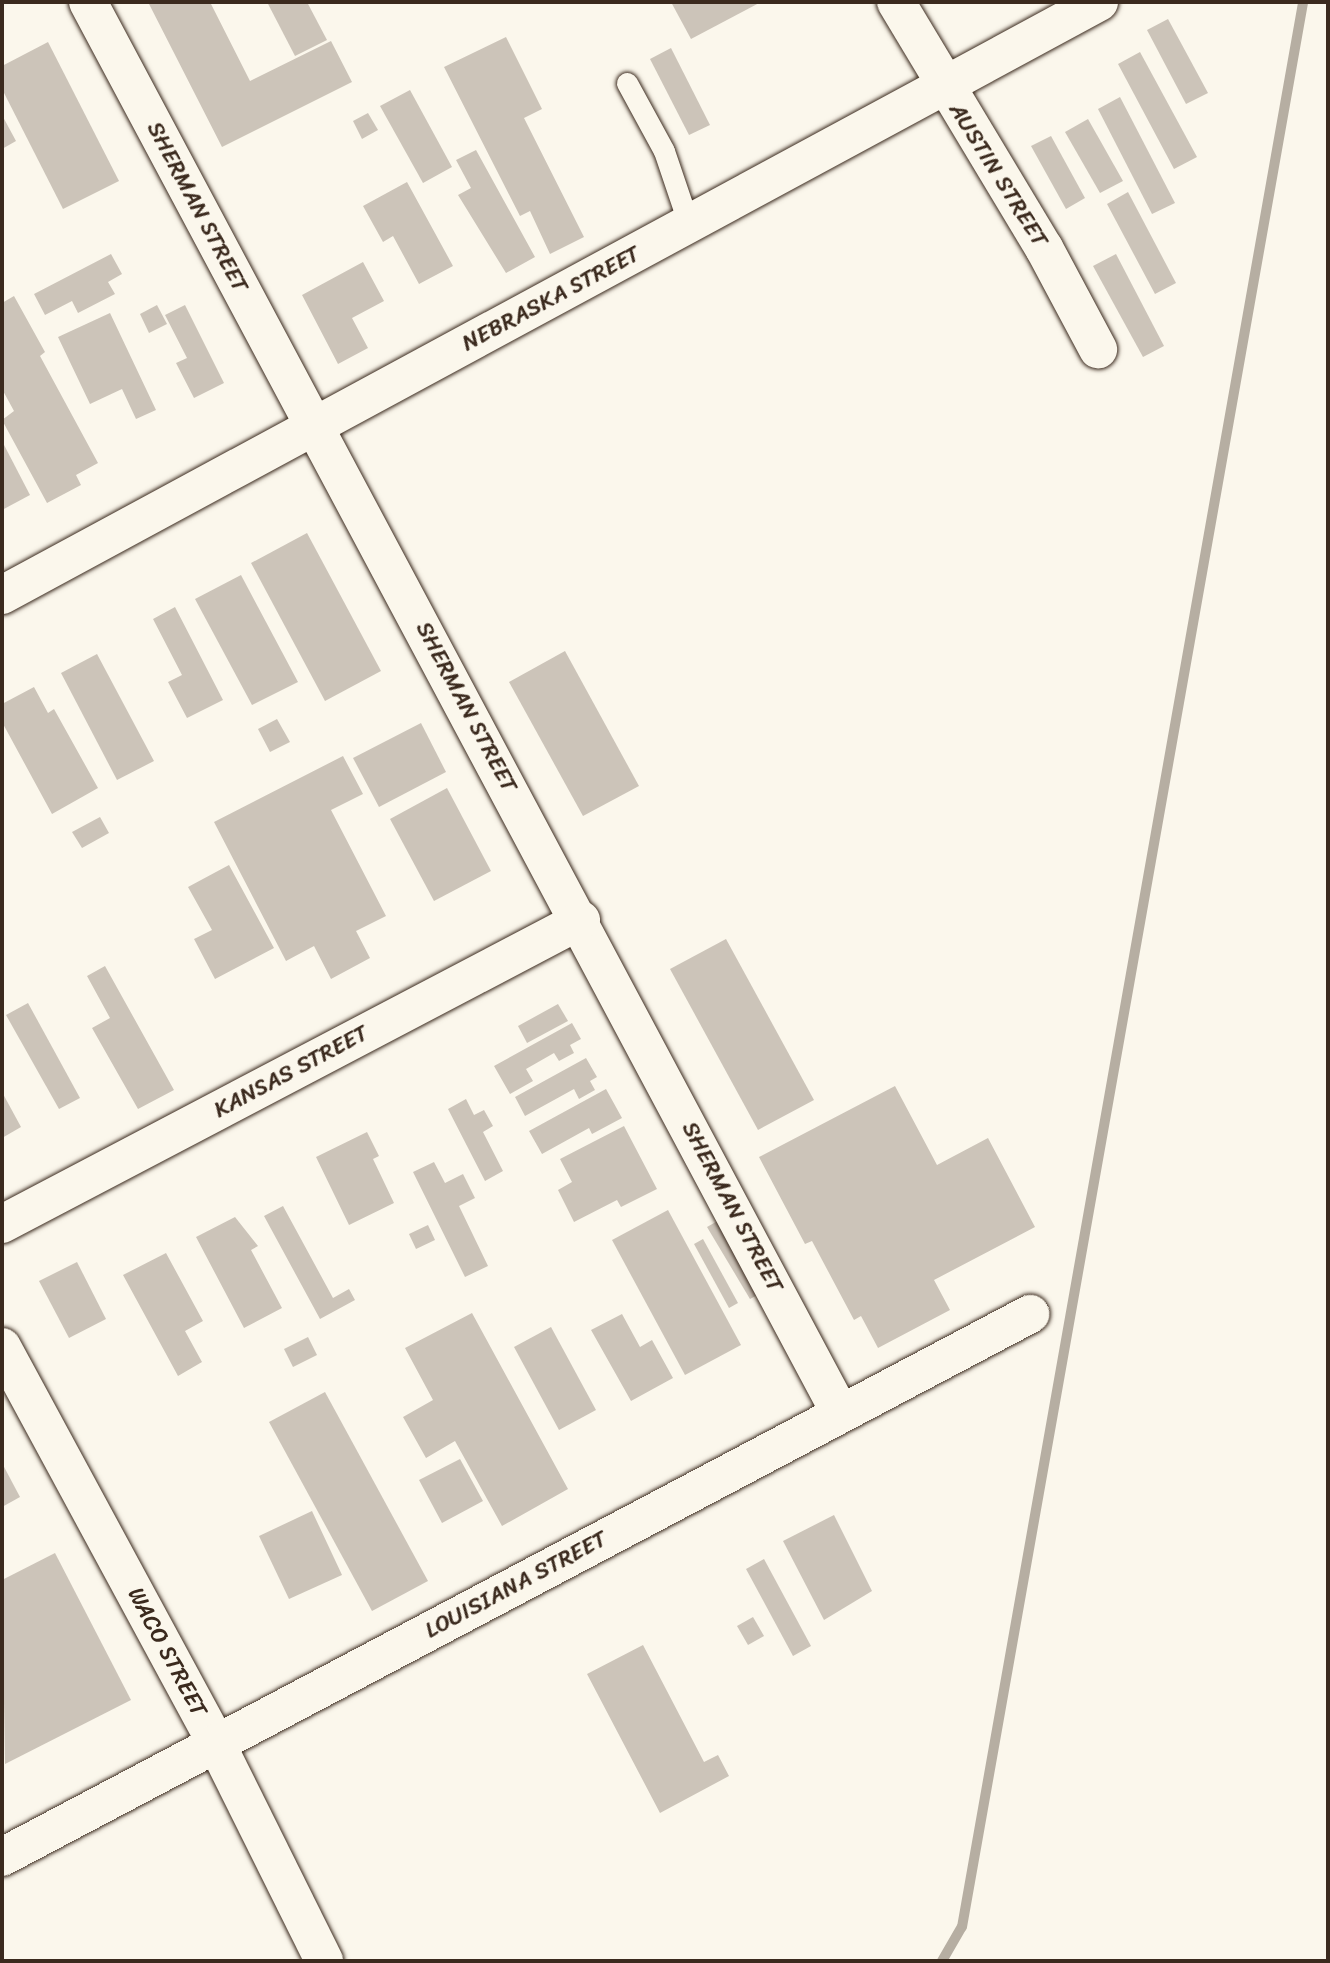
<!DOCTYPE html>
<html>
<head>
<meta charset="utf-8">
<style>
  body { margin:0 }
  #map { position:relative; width:1330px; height:1963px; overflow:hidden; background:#fbf7ec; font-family:Sriracha,sans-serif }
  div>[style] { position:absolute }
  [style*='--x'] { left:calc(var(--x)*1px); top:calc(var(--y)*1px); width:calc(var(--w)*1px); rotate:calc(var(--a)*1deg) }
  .stream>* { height:10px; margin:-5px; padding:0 5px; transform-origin:5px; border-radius:5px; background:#b6aea2 }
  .building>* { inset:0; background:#ccc4b9 }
  .roads { filter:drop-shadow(0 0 2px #3b2a1e) drop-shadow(0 0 2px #3b2a1e) }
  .lane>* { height:21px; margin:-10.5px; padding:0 10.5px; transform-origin:10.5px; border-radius:10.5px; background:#fbf7ec }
  .street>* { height:38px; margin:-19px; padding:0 19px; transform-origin:19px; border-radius:19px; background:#fbf7ec }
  span { translate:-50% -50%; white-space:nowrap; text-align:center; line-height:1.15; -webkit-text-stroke:5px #fbf7ec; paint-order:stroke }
  .street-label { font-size:23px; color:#3b2a1e }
  .frame { position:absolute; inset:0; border:4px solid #3b2a1e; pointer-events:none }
</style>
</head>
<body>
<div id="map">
  <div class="stream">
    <div style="--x:942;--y:1961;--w:39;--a:-60"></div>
    <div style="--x:962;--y:1927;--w:1955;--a:-79.95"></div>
  </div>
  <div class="building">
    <div style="clip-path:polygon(148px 2px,210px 2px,250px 81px,331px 41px,352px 82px,222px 147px)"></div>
    <div style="clip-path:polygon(267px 2px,307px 2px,327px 40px,295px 56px)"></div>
    <div style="clip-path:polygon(671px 2px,761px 2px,691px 39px)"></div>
    <div style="clip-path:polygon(1168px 19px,1208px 93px,1186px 104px,1147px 30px)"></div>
    <div style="clip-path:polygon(506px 37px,542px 109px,524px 118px,584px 237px,550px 254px,530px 211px,520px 216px,444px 67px)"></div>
    <div style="clip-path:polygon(48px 42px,119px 181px,63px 209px,2px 89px,2px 66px)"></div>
    <div style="clip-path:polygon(671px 48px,710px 125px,689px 135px,650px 59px)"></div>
    <div style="clip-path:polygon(1140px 52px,1197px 157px,1174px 169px,1118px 64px)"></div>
    <div style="clip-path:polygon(410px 90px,452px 167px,423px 183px,380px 106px)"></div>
    <div style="clip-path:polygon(1120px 97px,1175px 203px,1152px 214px,1098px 109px)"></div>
    <div style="clip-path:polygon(368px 113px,378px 130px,362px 139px,353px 121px)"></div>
    <div style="clip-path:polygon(2px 115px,16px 141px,2px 149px)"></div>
    <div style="clip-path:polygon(1088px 119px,1123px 181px,1100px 193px,1065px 132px)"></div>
    <div style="clip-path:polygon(1051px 136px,1085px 198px,1066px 209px,1031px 146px)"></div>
    <div style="clip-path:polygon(476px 150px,535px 257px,506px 273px,458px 195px,471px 188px,456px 160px)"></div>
    <div style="clip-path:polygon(407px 182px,453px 266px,419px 284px,393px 236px,383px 242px,363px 206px)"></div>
    <div style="clip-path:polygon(1128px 192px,1176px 283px,1155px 294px,1107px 204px)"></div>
    <div style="clip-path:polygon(111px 254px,122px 274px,108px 282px,115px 294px,78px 313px,72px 301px,45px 315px,34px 294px)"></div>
    <div style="clip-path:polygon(1116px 254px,1164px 346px,1143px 357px,1093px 266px)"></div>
    <div style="clip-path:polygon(363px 262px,384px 301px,352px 318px,368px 348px,338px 364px,302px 295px)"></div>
    <div style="clip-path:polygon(14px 296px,45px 352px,40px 356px,98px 463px,76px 475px,81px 485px,47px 503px,2px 420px,14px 411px,2px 389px,2px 303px)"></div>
    <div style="clip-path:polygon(157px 305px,167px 324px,149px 333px,140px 314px)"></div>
    <div style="clip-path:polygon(185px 305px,224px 383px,194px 398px,176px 363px,187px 358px,165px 315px)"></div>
    <div style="clip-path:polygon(110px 313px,156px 410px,136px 419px,122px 389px,90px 404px,58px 337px)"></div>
    <div style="clip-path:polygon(2px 441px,30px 495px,2px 510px)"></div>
    <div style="clip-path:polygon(307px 533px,381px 671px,325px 701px,251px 563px)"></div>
    <div style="clip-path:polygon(241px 575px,298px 682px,252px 705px,195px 599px)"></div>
    <div style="clip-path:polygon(175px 607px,223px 700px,187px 718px,168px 682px,182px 675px,153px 619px)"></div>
    <div style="clip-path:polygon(565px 651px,639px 786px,583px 816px,509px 682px)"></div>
    <div style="clip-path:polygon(97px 654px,154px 761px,117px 780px,61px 673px)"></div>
    <div style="clip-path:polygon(34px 687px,48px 713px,54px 709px,98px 788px,52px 814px,2px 722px,2px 704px)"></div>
    <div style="clip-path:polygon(277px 719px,290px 742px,270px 752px,258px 729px)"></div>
    <div style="clip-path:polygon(421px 723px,446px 772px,379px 807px,353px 758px)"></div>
    <div style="clip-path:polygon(343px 756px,363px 794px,331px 810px,386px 916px,356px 931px,370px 958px,331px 979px,314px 946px,286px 961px,214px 822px)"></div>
    <div style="clip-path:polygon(447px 788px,491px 871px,434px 901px,390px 819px)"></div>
    <div style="clip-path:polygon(100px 817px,109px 833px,82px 848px,72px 832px)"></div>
    <div style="clip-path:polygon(229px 865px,274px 948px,215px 979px,194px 939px,212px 930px,188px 887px)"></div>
    <div style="clip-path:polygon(726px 939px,814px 1100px,758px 1130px,670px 969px)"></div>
    <div style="clip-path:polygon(105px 966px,174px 1090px,138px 1109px,92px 1028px,110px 1018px,87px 976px)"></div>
    <div style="clip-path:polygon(28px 1003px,80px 1098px,59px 1109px,6px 1015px)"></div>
    <div style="clip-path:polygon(558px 1004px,568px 1021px,527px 1043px,518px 1026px)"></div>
    <div style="clip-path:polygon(572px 1023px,581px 1039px,570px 1045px,574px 1053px,559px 1061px,554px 1053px,526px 1069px,533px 1081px,510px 1094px,494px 1066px)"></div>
    <div style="clip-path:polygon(586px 1058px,597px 1077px,590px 1081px,595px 1090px,579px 1099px,574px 1089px,525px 1116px,515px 1097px)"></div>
    <div style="clip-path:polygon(895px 1086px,937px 1165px,988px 1138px,1035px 1227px,934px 1280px,950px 1310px,878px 1348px,861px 1316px,854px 1320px,812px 1241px,805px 1244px,759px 1157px)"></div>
    <div style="clip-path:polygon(606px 1089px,622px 1118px,592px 1134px,589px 1128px,542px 1154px,529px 1131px)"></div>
    <div style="clip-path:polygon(2px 1092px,21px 1127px,2px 1138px)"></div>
    <div style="clip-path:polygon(466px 1099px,474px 1115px,484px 1110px,493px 1126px,483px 1132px,503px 1171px,485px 1181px,448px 1109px)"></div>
    <div style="clip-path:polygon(624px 1126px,657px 1189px,621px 1207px,617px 1200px,574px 1222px,558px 1190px,572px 1182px,560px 1159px)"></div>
    <div style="clip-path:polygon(367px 1132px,379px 1156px,373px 1159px,394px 1203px,349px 1225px,316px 1157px)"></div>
    <div style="clip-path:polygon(434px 1162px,445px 1183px,463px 1174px,475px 1198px,459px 1206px,488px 1266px,465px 1277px,413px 1172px)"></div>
    <div style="clip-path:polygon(283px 1206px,333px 1298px,349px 1289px,355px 1300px,320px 1319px,264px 1216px)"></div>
    <div style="clip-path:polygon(668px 1210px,741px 1345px,685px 1375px,612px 1240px)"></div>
    <div style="clip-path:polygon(235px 1217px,258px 1246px,251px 1250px,282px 1308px,244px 1328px,196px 1237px)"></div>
    <div style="clip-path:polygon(721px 1219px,763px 1292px,750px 1299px,707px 1227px)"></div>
    <div style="clip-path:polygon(428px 1225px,435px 1240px,416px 1249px,409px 1234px)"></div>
    <div style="clip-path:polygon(703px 1239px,738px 1303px,729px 1308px,694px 1244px)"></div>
    <div style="clip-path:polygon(166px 1253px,203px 1321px,185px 1331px,202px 1362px,178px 1376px,123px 1275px)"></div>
    <div style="clip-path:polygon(77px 1262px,106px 1319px,69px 1338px,39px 1281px)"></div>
    <div style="clip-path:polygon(472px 1313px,568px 1489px,502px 1526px,455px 1441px,426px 1458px,403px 1417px,433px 1400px,405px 1348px)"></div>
    <div style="clip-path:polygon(622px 1314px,640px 1347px,652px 1340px,673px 1378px,631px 1401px,591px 1330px)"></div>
    <div style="clip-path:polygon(551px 1327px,596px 1410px,559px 1430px,514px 1347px)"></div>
    <div style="clip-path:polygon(308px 1337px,317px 1355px,293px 1367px,284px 1349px)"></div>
    <div style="clip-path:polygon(325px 1392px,428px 1581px,372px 1611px,269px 1422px)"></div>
    <div style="clip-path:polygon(460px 1459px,483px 1501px,442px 1523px,419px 1480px)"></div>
    <div style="clip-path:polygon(2px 1463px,20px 1497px,2px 1507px)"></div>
    <div style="clip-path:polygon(312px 1511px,342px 1575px,289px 1599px,259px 1536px)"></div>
    <div style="clip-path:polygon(834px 1515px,872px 1591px,824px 1620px,783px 1541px)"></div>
    <div style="clip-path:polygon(55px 1553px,131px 1700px,5px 1764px,2px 1580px)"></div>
    <div style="clip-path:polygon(764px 1559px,811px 1646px,793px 1656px,746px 1569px)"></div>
    <div style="clip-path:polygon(753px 1617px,764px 1636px,748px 1645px,737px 1626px)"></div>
    <div style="clip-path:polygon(643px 1645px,704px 1762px,718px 1755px,729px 1776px,660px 1813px,587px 1674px)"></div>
  </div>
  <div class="roads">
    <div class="lane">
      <div style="--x:627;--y:83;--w:77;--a:61.4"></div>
      <div style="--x:664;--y:151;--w:78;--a:71.3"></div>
    </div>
    <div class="street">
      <div style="--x:88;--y:2;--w:1599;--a:61.94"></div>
      <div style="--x:896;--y:2;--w:287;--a:59"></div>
      <div style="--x:1044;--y:248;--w:115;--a:61.9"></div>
      <div style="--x:2;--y:595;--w:1247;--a:-28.39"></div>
      <div style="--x:2;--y:1224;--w:654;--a:-27.7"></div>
      <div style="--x:2;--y:1347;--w:450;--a:61.6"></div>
      <div style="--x:216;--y:1743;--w:243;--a:63.6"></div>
      <div style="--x:2;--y:1857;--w:1163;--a:-27.84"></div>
    </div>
  </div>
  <div class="street-label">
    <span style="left:998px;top:175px;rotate:58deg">AUSTIN STREET</span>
    <span style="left:197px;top:207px;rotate:62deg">SHERMAN STREET</span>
    <span style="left:551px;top:299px;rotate:-28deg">NEBRASKA STREET</span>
    <span style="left:466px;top:707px;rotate:62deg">SHERMAN STREET</span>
    <span style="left:291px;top:1072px;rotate:-28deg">KANSAS STREET</span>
    <span style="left:732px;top:1207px;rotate:62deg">SHERMAN STREET</span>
    <span style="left:516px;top:1585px;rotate:-28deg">LOUISIANA STREET</span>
    <span style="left:167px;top:1652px;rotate:62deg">WACO STREET</span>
  </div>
  <div class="frame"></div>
</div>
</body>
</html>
